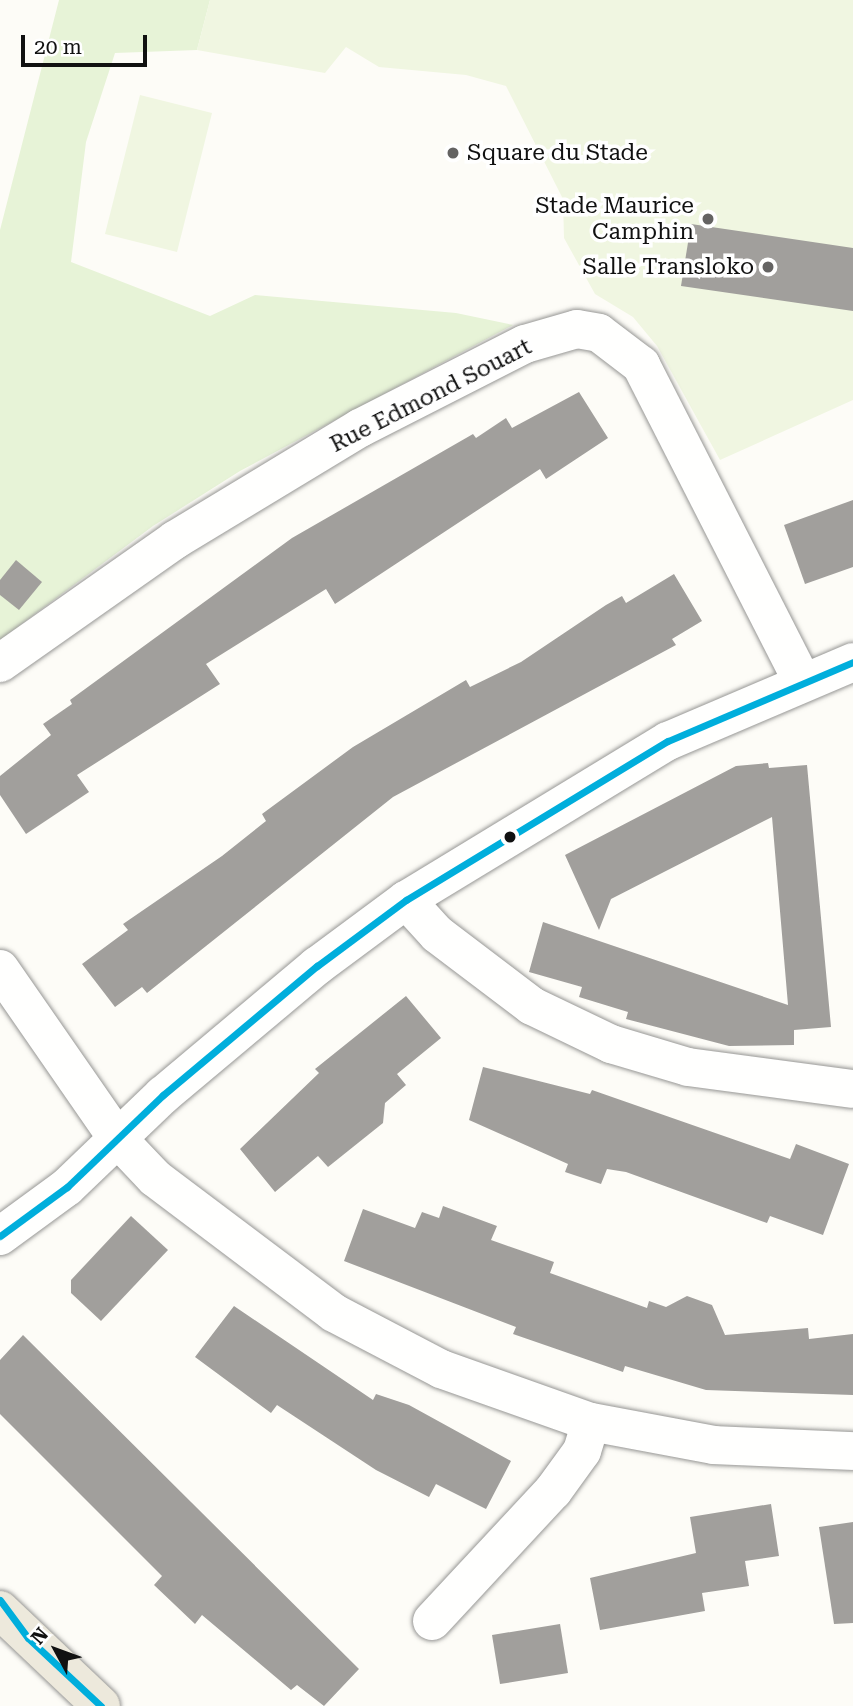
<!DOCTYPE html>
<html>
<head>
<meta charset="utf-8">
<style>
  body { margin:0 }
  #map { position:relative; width:853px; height:1706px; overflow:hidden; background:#fdfcf7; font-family:"Roboto Serif",serif }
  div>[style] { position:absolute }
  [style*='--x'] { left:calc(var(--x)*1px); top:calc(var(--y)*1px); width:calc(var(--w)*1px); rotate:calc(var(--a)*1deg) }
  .green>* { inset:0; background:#e7f3d7 }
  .pitch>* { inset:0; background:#f0f6e1 }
  .building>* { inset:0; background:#a19f9c }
  .roads { filter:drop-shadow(0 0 2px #979795) drop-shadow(0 0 2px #979795) }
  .minor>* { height:38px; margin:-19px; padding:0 19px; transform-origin:19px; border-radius:19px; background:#fffffe }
  .major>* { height:38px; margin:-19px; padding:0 19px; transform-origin:19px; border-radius:19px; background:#ede9dc }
  .bus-1>* { height:7px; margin:-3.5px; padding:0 3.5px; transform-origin:3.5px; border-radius:3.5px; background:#00aedc }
  .dots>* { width:19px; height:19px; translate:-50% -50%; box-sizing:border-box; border:4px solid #fff; border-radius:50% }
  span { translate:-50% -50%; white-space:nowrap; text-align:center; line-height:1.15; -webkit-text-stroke:7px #fff; paint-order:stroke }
  .poi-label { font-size:23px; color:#111 }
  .left { translate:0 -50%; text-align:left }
  .right { translate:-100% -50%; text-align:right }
  .street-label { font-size:23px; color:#111 }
  .north { position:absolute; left:21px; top:1615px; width:70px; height:70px; -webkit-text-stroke:5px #fff; paint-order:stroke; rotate:311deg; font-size:19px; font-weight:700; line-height:28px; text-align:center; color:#111 }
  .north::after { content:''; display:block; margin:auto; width:24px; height:32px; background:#111; clip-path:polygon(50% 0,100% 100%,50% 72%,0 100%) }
  .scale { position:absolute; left:21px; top:35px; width:126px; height:32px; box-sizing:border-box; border:4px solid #111; border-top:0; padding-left:9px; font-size:21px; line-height:24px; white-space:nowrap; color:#111; -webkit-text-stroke:5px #fff; paint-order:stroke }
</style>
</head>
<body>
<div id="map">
  <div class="green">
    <div style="clip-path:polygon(59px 0,210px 0,197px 50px,115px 53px,86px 142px,71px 262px,210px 316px,255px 295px,456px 313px,513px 325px,240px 471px,153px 526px,0 640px,0 230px)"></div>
  </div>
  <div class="pitch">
    <div style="clip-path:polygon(210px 0,853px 0,853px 400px,720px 460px,657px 346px,633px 317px,595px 294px,564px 238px,563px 199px,506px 86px,466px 75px,379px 67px,346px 47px,325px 73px,197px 50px)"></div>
    <div style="clip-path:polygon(140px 95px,212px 113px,177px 252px,105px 234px)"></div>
  </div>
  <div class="building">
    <div style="clip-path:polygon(691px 224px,853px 248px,853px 311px,681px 286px)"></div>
    <div style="clip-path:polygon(579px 392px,608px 438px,546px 479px,540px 469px,335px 604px,326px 589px,206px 664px,220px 684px,77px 775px,89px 792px,26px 834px,0 795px,0 776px,51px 735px,43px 724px,72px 704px,70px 700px,292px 538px,473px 434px,476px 438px,506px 418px,512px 428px)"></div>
    <div style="clip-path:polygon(853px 500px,853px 567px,805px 584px,784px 525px)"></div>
    <div style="clip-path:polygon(16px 560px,42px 582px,19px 610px,0 595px,0 580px)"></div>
    <div style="clip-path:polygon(674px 574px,702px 621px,672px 639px,676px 645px,393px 797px,147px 993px,142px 987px,115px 1007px,82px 964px,128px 930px,123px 924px,222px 856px,266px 821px,262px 814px,353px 747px,466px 680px,470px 687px,521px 662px,606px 605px,622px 596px,626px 603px)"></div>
    <div style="clip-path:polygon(768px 763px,769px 768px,807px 765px,831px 1027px,794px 1030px,794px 1045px,729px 1046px,626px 1019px,628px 1012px,579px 997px,582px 987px,529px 972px,543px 922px,788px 1005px,772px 817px,611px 899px,599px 930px,565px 855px,736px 766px)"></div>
    <div style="clip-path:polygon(406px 996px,441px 1038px,397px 1074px,406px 1085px,385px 1103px,383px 1123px,328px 1167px,318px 1156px,275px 1192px,240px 1149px,319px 1073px,315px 1069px)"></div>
    <div style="clip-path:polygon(483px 1067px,590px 1094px,592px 1090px,790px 1159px,796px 1144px,849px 1164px,823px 1235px,770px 1216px,767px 1223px,626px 1172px,607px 1169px,601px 1184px,565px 1172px,568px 1164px,469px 1120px)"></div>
    <div style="clip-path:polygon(443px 1206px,497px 1226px,491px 1240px,554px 1262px,550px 1273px,647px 1308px,649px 1301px,666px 1307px,687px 1296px,712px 1305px,725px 1335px,808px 1328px,809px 1339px,853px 1334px,853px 1395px,706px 1390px,625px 1366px,623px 1372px,513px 1334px,516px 1327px,344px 1261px,363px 1209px,415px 1228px,422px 1212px,439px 1218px)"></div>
    <div style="clip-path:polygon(131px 1216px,168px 1250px,101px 1321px,71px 1293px,71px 1280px)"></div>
    <div style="clip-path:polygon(234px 1306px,373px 1400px,376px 1394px,409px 1405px,511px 1461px,486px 1509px,436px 1484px,429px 1497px,376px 1470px,277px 1405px,271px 1413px,195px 1357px)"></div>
    <div style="clip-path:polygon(23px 1335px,359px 1669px,324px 1706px,297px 1685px,291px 1690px,202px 1615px,195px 1624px,154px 1585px,162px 1576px,0 1414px,0 1360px)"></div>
    <div style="clip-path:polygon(771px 1504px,779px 1556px,745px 1561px,749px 1586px,702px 1593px,705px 1611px,600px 1630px,590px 1578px,696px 1553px,690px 1517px)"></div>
    <div style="clip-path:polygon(853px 1522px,853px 1623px,834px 1624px,819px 1527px)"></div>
    <div style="clip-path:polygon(560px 1624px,568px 1673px,500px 1684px,492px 1635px)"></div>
  </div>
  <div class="roads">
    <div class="minor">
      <div style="--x:0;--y:663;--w:214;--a:-35.1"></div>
      <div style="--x:175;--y:540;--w:216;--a:-31.2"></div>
      <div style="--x:360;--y:428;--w:185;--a:-27"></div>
      <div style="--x:525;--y:344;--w:54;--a:-16.1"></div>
      <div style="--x:577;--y:329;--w:22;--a:10"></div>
      <div style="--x:599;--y:333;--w:53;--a:37.3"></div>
      <div style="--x:641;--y:365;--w:355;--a:63"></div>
      <div style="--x:406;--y:900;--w:46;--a:47.6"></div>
      <div style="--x:437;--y:934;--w:119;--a:37.2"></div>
      <div style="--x:532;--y:1006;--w:88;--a:25.7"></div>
      <div style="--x:611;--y:1044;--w:80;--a:16.6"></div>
      <div style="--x:688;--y:1067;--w:166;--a:7.6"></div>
      <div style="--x:0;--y:969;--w:206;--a:55.3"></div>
      <div style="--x:117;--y:1138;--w:55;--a:46.5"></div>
      <div style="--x:155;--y:1178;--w:224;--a:37"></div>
      <div style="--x:334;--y:1313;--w:121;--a:27.6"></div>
      <div style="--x:441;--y:1369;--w:159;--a:19.5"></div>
      <div style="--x:591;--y:1422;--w:125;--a:10.6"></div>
      <div style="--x:714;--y:1445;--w:139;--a:2.5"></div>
      <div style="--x:0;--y:1236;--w:83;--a:-36.2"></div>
      <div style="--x:67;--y:1187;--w:133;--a:-43.8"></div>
      <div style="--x:163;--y:1095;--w:201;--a:-40"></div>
      <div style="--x:317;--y:966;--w:111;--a:-36.6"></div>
      <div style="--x:406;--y:900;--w:306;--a:-31.3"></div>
      <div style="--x:668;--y:741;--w:201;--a:-23.1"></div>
      <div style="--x:432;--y:1621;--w:178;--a:-47.1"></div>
      <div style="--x:553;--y:1491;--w:49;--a:-54.1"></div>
      <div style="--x:582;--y:1451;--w:30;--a:-73"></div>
    </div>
    <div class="major">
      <div style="--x:0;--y:1610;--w:139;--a:43.5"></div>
    </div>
  </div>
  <div class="bus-1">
    <div style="--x:0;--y:1236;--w:83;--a:-36.2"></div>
    <div style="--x:67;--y:1187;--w:133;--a:-43.8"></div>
    <div style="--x:163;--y:1095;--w:201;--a:-40"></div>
    <div style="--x:317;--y:966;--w:111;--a:-36.6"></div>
    <div style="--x:406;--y:900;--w:306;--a:-31.3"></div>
    <div style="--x:668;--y:741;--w:201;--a:-23.1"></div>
    <div style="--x:0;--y:1600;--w:47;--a:53.6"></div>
    <div style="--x:28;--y:1638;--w:100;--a:43"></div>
  </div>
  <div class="dots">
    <div style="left:453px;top:153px;background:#646362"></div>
    <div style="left:708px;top:219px;background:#646362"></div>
    <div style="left:768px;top:267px;background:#646362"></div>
    <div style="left:510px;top:837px;background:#111"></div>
  </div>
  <div class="poi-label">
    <span class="left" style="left:467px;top:153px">Square du Stade</span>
    <span class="right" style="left:694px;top:219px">Stade Maurice<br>Camphin</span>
    <span class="right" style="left:754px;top:267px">Salle Transloko</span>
  </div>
  <div class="street-label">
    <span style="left:431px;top:396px;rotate:-27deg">Rue Edmond Souart</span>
  </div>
  <div class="north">N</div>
  <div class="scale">20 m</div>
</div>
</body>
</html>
